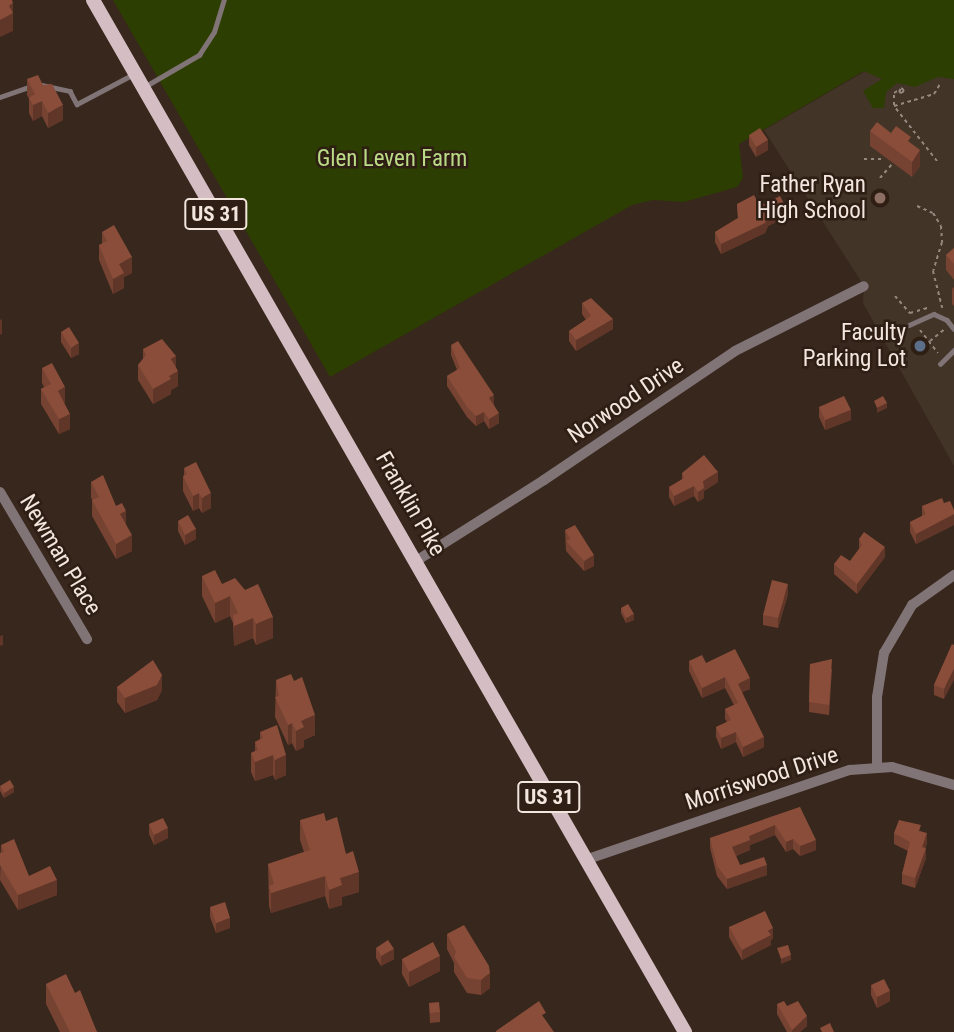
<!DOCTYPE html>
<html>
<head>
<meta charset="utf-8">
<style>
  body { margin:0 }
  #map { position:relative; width:954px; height:1032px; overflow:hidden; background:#38271c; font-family:"Roboto Condensed",sans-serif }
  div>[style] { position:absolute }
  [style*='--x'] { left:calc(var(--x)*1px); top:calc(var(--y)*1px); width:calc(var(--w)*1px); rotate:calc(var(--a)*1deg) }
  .education>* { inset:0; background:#423427 }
  .green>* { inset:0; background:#2c3e01 }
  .path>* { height:2px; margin-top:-1px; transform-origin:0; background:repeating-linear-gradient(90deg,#97887f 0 3.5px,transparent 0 7px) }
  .service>* { height:4.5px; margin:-2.25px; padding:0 2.25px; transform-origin:2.25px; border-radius:2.25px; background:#807477 }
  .minor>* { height:10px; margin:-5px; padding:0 5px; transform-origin:5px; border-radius:5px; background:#807477 }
  .primary>* { height:14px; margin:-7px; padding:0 7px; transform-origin:7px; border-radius:7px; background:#d4bdc3 }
  .wall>* { inset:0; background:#764232 }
  .shaded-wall>* { inset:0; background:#603629 }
  .building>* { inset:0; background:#894d3a }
  .dots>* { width:19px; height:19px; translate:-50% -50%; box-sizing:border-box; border:4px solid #2e1e13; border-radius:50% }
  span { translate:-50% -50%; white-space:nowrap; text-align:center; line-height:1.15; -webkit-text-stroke:5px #2e1e13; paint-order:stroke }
  .shield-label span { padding:2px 5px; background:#2e1e13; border:2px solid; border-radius:5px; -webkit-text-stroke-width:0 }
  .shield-label { font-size:21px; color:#f2e6df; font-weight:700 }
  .park-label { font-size:23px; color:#bbdc87 }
  .poi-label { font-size:23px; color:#f2e6df }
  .right { translate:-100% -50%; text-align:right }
  .street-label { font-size:23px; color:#f2e6df }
</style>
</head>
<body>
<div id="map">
  <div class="education">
    <div style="clip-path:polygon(954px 49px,954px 466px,863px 303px,864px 286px,764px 130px,876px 65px)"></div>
  </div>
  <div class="green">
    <div style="clip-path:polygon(113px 0,954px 0,954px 79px,938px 77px,915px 87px,897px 83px,886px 92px,884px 108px,873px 108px,863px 91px,882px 79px,864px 71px,739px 144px,743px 178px,737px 187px,684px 202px,653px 200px,632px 205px,330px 377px)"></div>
  </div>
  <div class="path">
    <div style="--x:901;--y:88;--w:4;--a:34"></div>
    <div style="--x:904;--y:90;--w:4;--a:124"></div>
    <div style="--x:902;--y:93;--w:3;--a:-162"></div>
    <div style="--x:899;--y:92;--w:4;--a:-63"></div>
    <div style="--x:894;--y:105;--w:12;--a:-90"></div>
    <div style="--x:894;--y:93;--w:6;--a:-31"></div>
    <div style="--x:864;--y:159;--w:21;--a:0"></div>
    <div style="--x:937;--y:161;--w:70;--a:-128"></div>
    <div style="--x:894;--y:106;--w:42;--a:-16.7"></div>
    <div style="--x:934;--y:94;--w:12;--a:-59"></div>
    <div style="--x:880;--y:178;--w:18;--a:-49"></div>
    <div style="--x:917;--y:206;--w:17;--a:24"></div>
    <div style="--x:933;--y:213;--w:15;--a:58"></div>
    <div style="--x:941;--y:226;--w:16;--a:86"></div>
    <div style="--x:942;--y:242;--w:30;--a:107"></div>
    <div style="--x:933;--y:271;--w:38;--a:76"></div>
    <div style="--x:895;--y:296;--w:23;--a:49"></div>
    <div style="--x:910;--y:313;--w:18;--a:-16"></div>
    <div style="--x:920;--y:330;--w:29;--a:52"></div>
    <div style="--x:930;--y:341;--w:19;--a:-39"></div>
  </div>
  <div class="service">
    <div style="--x:37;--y:84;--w:34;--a:12"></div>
    <div style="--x:70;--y:91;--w:15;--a:62"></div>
    <div style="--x:77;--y:104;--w:62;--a:-27.8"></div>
    <div style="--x:144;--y:87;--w:64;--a:-30.2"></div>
    <div style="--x:199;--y:55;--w:27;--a:-57"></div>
    <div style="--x:214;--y:32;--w:34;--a:-73"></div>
    <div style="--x:0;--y:97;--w:31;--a:-19"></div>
    <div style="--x:909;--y:325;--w:27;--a:-24"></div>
    <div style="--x:934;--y:314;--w:14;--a:25"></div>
    <div style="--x:947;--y:320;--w:11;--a:52"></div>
    <div style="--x:940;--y:364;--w:20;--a:-45"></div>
  </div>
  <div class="minor">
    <div style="--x:0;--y:492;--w:171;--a:59.4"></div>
    <div style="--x:416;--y:561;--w:151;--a:-32.3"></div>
    <div style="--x:544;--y:480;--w:230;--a:-34"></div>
    <div style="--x:735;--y:351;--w:144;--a:-26.7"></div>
    <div style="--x:877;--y:767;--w:70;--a:-90"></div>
    <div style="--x:877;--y:697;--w:45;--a:-81"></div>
    <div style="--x:884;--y:653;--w:56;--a:-59.7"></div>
    <div style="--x:912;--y:605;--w:52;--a:-35.5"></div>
    <div style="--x:585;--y:860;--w:280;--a:-18.8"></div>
    <div style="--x:850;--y:770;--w:42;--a:-4.1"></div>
    <div style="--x:892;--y:767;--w:65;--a:16.2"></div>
  </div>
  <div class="primary">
    <div style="--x:93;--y:0;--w:1190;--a:60.16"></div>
  </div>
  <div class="wall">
    <div style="clip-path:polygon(27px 79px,63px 120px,48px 128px,42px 116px,33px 121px,29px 113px,29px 99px,27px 95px)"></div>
    <div style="clip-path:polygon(870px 131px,891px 133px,920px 166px,912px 177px,870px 146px)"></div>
    <div style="clip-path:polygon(749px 135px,768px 150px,756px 157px,749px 145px)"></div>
    <div style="clip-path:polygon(737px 204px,760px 206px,786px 217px,768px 226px,765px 233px,721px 254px,715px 242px,715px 232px,738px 218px)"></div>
    <div style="clip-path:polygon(102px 232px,132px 273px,124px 277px,124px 288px,113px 294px,99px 260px,99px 245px,102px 244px)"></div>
    <div style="clip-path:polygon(954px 248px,954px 280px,946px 270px,946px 255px)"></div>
    <div style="clip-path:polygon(954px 287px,954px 306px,952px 304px,952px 289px)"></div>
    <div style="clip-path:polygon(582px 303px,613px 329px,576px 351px,569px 341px,569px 331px,586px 320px,582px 314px)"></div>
    <div style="clip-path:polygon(61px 332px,79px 354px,71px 358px,61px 342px)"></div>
    <div style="clip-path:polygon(451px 345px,494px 405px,499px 423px,489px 429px,484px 421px,476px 426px,467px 417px,447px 386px,447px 376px,457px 370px,451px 355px)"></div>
    <div style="clip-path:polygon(143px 349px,176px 368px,178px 386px,171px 390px,171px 394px,153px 404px,138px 380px,138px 365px,143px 359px)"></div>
    <div style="clip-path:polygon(42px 368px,65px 402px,64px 403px,70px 429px,59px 434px,41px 404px,41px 389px,44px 387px,42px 383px)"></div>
    <div style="clip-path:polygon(819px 407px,851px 420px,825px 430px,819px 417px)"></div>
    <div style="clip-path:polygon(184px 468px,211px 508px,202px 513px,199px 508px,193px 511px,183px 491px,183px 476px,184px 476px)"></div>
    <div style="clip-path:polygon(682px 473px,718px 482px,704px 491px,704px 498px,698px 502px,694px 496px,674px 506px,669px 497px,669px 487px,682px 480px)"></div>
    <div style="clip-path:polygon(91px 482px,116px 506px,126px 525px,132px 551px,116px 559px,92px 516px,92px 500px,91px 497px)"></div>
    <div style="clip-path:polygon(944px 503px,954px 510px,954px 525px,916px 544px,910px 532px,910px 522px,922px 516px,922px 506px)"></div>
    <div style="clip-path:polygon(178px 521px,196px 539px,185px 545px,178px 531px)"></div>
    <div style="clip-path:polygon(565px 530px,594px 566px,584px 571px,566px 551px)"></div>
    <div style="clip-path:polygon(859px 539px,885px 557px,857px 594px,834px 574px,834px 564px,850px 561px,859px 549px)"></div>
    <div style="clip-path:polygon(202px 576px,222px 584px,273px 638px,256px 645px,253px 638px,234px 646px,233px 623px,230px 616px,215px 623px,202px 596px)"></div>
    <div style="clip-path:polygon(788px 594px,778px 628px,763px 625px,763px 615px)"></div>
    <div style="clip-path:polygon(621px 608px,634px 620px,626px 623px,621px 613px)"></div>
    <div style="clip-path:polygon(952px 644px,944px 699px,934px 695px,934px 685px)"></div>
    <div style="clip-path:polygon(689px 661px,706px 663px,750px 689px,742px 692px,764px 747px,743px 757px,736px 742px,721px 749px,716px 737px,716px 727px,727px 722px,725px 719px,725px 709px,734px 705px,725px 688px,702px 698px,689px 671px)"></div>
    <div style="clip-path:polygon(810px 664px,832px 669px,829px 715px,809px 712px)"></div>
    <div style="clip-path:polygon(276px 680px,315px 735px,304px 740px,304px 747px,296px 751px,292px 743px,288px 745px,275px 717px)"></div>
    <div style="clip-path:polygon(117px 687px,162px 690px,157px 700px,125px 713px,117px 702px)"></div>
    <div style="clip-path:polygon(260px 732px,286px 775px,275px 780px,273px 775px,255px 781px,251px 772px,251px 753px,255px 751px,255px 742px,260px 739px)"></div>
    <div style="clip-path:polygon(0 786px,14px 792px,4px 798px,0 791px)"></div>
    <div style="clip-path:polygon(800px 807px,816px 850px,800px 856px,793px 849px,786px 852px,775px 835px,750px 845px,750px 850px,736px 856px,740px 865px,767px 875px,727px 889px,717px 876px,710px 848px,710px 838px)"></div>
    <div style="clip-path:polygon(300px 820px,326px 821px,346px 854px,359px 892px,342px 897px,342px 905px,329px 909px,325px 896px,271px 913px,269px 906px,268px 864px,304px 852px,300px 840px)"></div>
    <div style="clip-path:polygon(149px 824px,168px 838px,154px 845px,149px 834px)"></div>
    <div style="clip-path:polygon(921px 831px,927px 843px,925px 848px,926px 858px,915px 888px,902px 884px,902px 874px,908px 851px,894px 844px,894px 833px)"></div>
    <div style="clip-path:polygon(1px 845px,29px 876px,57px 895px,18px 910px,0 880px)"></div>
    <div style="clip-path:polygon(210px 907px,230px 928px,216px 933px,210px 917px)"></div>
    <div style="clip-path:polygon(729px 927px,773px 938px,771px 940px,771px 945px,742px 960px,729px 937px)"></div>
    <div style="clip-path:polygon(447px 934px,490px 988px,481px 995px,467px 993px,454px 972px,454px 963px,447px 949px)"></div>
    <div style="clip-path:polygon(376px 948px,394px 959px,381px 966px,376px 958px)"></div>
    <div style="clip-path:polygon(402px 959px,440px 971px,409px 987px,402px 974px)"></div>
    <div style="clip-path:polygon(46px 984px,75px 993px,97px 1032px,60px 1032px,46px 1004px)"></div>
    <div style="clip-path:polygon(871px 985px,890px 1001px,877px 1008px,871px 995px)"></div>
    <div style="clip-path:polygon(429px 1003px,440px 1012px,440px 1022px,430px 1023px)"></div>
    <div style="clip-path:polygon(777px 1004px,787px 1006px,807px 1026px,800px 1032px,787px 1032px,777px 1014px)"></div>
  </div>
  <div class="shaded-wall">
    <div style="clip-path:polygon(13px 3px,13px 31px,0 37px,0 20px,9px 6px)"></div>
    <div style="clip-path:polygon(42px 101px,42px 116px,33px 121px,33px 105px)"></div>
    <div style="clip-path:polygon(63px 105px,63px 120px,48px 128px,48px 113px)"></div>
    <div style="clip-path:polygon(768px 140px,768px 150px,756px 157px,756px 147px)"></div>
    <div style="clip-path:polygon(920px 150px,920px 166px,912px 177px,912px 162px)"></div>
    <div style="clip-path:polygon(786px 207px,786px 217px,768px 226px,765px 233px,721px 254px,721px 244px,768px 216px)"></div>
    <div style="clip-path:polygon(132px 257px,132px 273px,124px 277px,124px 288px,113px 294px,113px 279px,119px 264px)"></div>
    <div style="clip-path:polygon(2px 319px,2px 334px,0 335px,0 320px)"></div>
    <div style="clip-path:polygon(613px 319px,613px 329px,576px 351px,576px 340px)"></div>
    <div style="clip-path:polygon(79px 343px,79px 354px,71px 358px,71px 348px)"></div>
    <div style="clip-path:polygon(176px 356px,176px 371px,171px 359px)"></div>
    <div style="clip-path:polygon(178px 371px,178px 386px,171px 390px,171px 394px,153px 404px,153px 389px,169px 376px)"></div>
    <div style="clip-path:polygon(65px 387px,65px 402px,58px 406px,58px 391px)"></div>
    <div style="clip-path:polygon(494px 395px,494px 405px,489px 408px,489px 398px)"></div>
    <div style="clip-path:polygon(887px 403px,887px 408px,877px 413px,877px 408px)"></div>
    <div style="clip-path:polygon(851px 410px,851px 420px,825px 430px,825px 420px)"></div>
    <div style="clip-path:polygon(484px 412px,484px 421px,476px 426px,476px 416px)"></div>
    <div style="clip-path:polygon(499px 413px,499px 423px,489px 429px,489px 419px)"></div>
    <div style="clip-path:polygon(70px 414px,70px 429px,59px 434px,59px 419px)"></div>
    <div style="clip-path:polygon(718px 472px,718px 482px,704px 491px,704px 498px,698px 502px,698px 492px,703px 481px)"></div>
    <div style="clip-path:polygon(694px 486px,694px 496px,674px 506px,674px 496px)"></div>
    <div style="clip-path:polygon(199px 493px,199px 508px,193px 511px,193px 496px)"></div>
    <div style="clip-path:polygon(211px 493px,211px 508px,202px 513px,202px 498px)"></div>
    <div style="clip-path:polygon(126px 511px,126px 526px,120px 514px)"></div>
    <div style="clip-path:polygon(954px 514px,954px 525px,916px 544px,916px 534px)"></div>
    <div style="clip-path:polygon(196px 529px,196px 539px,185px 545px,185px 535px)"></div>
    <div style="clip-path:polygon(132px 535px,132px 551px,116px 559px,116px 544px)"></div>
    <div style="clip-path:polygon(885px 547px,885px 557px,857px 594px,857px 584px)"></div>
    <div style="clip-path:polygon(594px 555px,594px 566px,584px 571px,584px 561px)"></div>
    <div style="clip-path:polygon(788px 584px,788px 594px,778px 628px,778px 618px)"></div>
    <div style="clip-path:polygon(230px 596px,230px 616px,215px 623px,215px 603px)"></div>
    <div style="clip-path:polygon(634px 614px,634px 620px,626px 623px,626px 618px)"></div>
    <div style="clip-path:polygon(273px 617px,273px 638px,256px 645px,256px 624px)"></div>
    <div style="clip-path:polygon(253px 618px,253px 638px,234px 646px,234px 626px)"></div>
    <div style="clip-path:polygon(3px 635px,3px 645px,0 646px,0 636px)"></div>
    <div style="clip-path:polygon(954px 669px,954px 680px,944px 699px,944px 689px)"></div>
    <div style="clip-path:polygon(162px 675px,162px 690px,157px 700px,125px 713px,125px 698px)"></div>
    <div style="clip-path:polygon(725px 677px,725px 688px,702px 698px,702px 688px)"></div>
    <div style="clip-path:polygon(750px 678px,750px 689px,738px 694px,738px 684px)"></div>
    <div style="clip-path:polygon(315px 715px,315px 735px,304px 740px,304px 747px,296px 751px,296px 731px,301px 721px)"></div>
    <div style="clip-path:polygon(292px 723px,292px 743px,288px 745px,288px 725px)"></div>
    <div style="clip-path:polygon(736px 732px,736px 742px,721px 749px,721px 738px)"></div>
    <div style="clip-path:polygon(764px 737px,764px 747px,743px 757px,743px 747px)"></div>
    <div style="clip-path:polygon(273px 755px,273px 775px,255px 781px,255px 762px)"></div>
    <div style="clip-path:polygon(286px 755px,286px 775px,275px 780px,275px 760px)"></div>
    <div style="clip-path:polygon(14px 787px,14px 792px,4px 798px,4px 793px)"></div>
    <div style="clip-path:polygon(775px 825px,775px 835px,750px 845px,750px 850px,732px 857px,732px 847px,749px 836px)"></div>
    <div style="clip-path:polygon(168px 828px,168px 838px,154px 845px,154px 835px)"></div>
    <div style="clip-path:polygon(927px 833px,927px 843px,922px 857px,922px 847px)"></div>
    <div style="clip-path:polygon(793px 839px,793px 849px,786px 852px,786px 842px)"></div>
    <div style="clip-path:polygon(816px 840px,816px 850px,800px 856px,800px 846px)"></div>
    <div style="clip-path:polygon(926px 848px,926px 858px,915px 888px,915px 878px)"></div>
    <div style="clip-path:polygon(767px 865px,767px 875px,727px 889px,727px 879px)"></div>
    <div style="clip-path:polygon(359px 872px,359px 892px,342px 897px,342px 905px,329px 909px,329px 890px,340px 878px)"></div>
    <div style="clip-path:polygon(325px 876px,325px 896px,271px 913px,271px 893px)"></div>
    <div style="clip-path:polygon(57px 880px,57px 895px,18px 910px,18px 895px)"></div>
    <div style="clip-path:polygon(230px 918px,230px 928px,216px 933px,216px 923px)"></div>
    <div style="clip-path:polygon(773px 928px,773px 938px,771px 940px,771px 945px,742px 960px,742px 950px)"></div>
    <div style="clip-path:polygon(394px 949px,394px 959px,381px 966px,381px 956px)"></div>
    <div style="clip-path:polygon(791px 955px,791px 960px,781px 964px,781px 959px)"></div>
    <div style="clip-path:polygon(440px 956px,440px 971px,409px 987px,409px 972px)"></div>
    <div style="clip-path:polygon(490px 973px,490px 988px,481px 995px,481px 980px)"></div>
    <div style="clip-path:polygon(890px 991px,890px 1001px,877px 1008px,877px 997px)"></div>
    <div style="clip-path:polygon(807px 1016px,807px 1026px,800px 1032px,792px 1032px,792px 1030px)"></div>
  </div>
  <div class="building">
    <div style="clip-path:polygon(0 0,12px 0,13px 3px,9px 6px,13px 13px,0 20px)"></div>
    <div style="clip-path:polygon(38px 75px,43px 85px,52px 84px,63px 105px,48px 113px,42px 101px,33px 105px,29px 98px,35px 94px,27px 79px)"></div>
    <div style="clip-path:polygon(877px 122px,891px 133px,896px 126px,911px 137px,908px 141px,920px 150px,912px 162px,870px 131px)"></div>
    <div style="clip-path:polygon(760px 128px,768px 140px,756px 147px,749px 135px)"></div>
    <div style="clip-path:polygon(754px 195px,760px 206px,780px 196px,786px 207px,768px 216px,765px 223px,721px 244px,715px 232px,738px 218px,737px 204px)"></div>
    <div style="clip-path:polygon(114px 225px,132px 257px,119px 264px,124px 273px,113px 279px,99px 245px,107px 241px,102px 232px)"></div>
    <div style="clip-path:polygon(954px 248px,954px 264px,946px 255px)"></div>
    <div style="clip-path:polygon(591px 298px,613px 319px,576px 340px,569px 331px,591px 316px,582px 303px)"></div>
    <div style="clip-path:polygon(69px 327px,79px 343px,71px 348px,61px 332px)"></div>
    <div style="clip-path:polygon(162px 339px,176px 356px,171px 359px,178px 371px,169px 376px,171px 379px,153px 389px,138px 365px,146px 355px,143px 349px)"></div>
    <div style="clip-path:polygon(458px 341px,494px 395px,489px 398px,499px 413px,489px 419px,484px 412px,476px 416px,467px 407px,447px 376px,460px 368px,451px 345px)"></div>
    <div style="clip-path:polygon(52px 363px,65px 387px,58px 391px,70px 414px,59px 419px,41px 389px,51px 384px,42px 368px)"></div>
    <div style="clip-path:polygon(844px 396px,851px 410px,825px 420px,819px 407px)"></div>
    <div style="clip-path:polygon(883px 396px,887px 403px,877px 408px,874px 401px)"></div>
    <div style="clip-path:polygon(704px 455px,718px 472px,703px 481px,704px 488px,698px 492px,694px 486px,674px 496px,669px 487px,684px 478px,682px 473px)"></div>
    <div style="clip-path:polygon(196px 462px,211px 493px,202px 498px,199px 493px,193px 496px,183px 476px,187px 474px,184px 468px)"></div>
    <div style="clip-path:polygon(103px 475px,116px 506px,122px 503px,126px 511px,120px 514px,132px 535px,116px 544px,92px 500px,99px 497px,91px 482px)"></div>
    <div style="clip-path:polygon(942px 498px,944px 503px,950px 501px,954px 510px,954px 514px,916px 534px,910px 522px,926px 514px,922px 506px)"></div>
    <div style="clip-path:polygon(188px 515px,196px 529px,185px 535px,178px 521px)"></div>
    <div style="clip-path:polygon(575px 525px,594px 555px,584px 561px,566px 541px,570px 539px,565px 530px)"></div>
    <div style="clip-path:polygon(864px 532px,885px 547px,857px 584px,834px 564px,841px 555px,850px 561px,862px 545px,859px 539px)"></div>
    <div style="clip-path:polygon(215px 570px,222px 584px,235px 578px,245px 590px,258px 584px,273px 617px,256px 624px,253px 618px,234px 626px,233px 615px,238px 613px,230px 596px,215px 603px,202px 576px)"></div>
    <div style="clip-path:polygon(772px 580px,788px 584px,778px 618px,763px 615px)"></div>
    <div style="clip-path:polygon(628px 604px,634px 614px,626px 618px,621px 608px)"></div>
    <div style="clip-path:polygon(952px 644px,954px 645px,954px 669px,944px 689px,934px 685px)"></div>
    <div style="clip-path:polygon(735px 649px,750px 678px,738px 684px,764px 737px,743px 747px,736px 732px,721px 738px,716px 727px,731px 720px,725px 709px,738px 703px,725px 677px,702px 688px,689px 661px,702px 655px,706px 663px)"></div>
    <div style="clip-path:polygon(832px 659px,829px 705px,809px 702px,810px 664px)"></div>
    <div style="clip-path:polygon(153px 660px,162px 675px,157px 685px,125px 698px,117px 687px)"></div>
    <div style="clip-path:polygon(291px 674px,294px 681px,302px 677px,315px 715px,301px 721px,304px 727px,296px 731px,292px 723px,288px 725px,275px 697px,279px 696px,276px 680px)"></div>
    <div style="clip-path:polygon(277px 725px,286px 755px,275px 760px,273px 755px,255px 762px,251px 753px,258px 750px,255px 742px,263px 738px,260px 732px)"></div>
    <div style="clip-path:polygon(10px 780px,14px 787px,4px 793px,0 786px)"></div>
    <div style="clip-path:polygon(800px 807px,816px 840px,800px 846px,793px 839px,786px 842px,775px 825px,749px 836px,750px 840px,732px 847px,740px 865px,764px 857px,767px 865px,727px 879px,717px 866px,710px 838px)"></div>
    <div style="clip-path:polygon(324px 813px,326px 821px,337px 817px,346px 854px,353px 851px,359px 872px,340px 878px,342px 885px,329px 890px,325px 876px,271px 893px,269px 886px,274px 884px,268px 864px,310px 850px,300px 820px)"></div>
    <div style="clip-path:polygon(163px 818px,168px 828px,154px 835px,149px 824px)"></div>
    <div style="clip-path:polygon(899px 820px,921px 825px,919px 831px,927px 833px,922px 847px,926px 848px,915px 878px,902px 874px,910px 842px,894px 833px)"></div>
    <div style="clip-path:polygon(14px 839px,29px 876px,50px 866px,57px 880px,18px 895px,0 865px,0 853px,4px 852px,1px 845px)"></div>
    <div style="clip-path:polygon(225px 902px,230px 918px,216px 923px,210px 907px)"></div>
    <div style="clip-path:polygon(765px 911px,773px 928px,768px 931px,771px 935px,742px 950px,729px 927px)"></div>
    <div style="clip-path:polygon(464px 925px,489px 966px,490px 973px,481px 980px,467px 978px,454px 957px,456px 952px,447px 934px)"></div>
    <div style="clip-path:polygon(388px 940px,394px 949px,381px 956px,376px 948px)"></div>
    <div style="clip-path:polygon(433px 942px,440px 956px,409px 972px,402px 959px)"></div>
    <div style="clip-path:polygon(788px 945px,791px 955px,781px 959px,777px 948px)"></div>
    <div style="clip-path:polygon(66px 974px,75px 993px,80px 990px,97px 1032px,70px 1032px,46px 984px)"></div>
    <div style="clip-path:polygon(884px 979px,890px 991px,877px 997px,871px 985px)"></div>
    <div style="clip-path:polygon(539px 1001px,546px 1013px,542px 1015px,554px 1032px,496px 1032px,496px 1031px)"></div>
    <div style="clip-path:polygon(784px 1001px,787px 1006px,798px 1001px,807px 1016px,792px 1030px,777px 1004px)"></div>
    <div style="clip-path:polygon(439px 1002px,440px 1012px,430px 1013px,429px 1003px)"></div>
    <div style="clip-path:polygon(830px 1023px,834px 1032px,822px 1032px,820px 1028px)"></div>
  </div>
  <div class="dots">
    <div style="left:880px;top:198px;background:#8d6e63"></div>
    <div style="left:920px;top:346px;background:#5c6f8a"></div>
  </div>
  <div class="shield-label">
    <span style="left:216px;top:214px">US 31</span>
    <span style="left:549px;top:797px">US 31</span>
  </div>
  <div class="park-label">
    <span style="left:392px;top:159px">Glen Leven Farm</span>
  </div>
  <div class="poi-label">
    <span class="right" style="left:866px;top:198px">Father Ryan<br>High School</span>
    <span class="right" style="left:906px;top:346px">Faculty<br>Parking Lot</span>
  </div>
  <div class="street-label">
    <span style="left:626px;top:401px;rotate:-34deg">Norwood Drive</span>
    <span style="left:410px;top:504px;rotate:60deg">Franklin Pike</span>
    <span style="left:60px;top:555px;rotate:59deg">Newman Place</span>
    <span style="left:762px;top:779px;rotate:-18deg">Morriswood Drive</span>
  </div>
</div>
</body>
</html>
